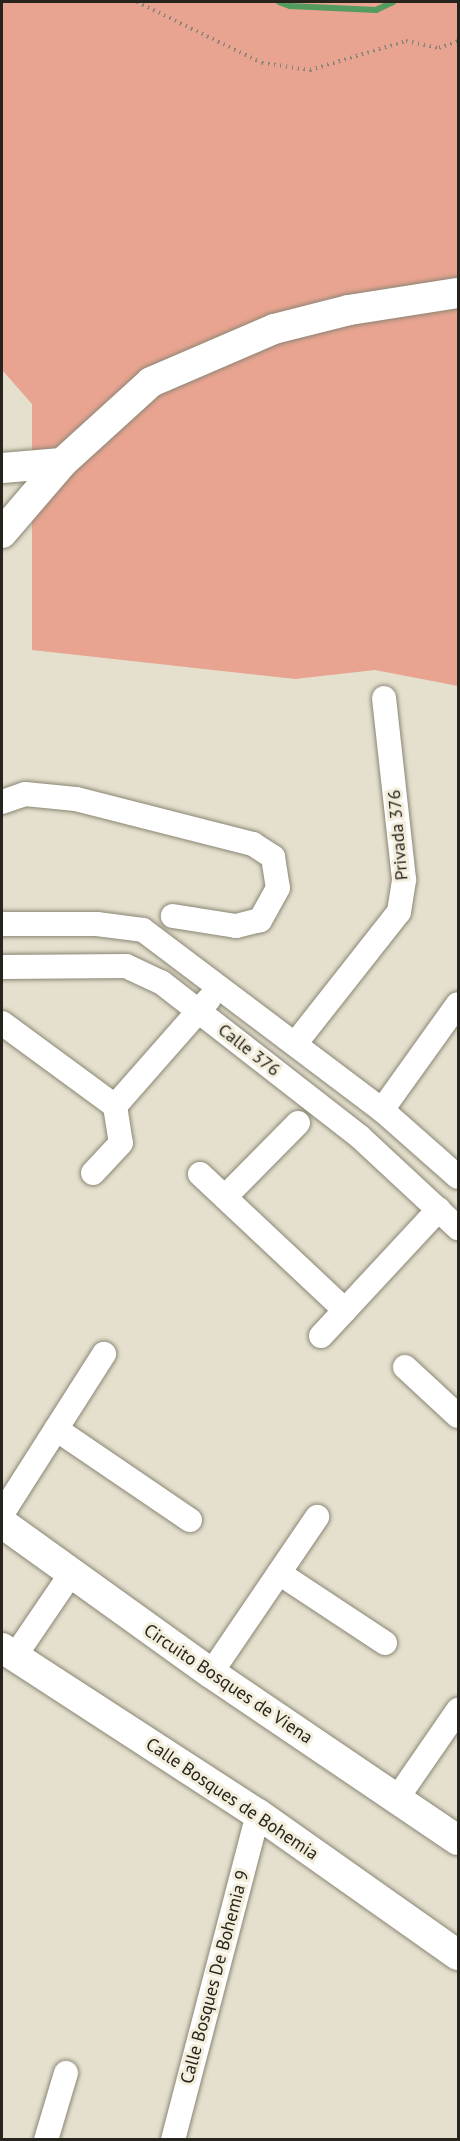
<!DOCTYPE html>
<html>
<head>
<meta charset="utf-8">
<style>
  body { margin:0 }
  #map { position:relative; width:460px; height:2141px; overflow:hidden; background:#e5e0ce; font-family:"PT Sans",sans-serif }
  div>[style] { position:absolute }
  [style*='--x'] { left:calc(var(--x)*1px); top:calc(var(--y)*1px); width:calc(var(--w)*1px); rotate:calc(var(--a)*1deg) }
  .green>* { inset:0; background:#e8a491 }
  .stream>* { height:6px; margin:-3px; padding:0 3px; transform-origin:3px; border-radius:3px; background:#549b5f }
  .path>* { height:4px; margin-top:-2px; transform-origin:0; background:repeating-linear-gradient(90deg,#8a8679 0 1.5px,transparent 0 6px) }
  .roads { filter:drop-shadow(0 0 2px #8a8574) drop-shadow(0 0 2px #8a8574) }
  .minor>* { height:24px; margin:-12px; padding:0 12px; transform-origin:12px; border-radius:12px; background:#fff }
  .major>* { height:30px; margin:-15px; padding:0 15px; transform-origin:15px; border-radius:15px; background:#fff }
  span { translate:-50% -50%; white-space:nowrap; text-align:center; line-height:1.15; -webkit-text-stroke:6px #f3eddb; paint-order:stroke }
  .street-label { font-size:18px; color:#26241d }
  .frame { position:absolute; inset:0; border:3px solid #26241d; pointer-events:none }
</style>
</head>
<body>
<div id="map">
  <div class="green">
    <div style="clip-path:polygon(2px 2px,458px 2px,458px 686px,375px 670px,295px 679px,32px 650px,32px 404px,2px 370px)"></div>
  </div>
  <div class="stream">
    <div style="--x:279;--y:2;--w:12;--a:20"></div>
    <div style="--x:290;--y:6;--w:86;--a:2.7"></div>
    <div style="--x:376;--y:10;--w:19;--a:-25"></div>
  </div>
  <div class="path">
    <div style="--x:137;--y:2;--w:139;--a:26"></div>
    <div style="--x:262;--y:63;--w:49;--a:8.3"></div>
    <div style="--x:310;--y:70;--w:100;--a:-16.8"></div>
    <div style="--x:406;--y:41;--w:34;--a:12"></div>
    <div style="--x:439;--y:48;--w:20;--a:-20"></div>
  </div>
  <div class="roads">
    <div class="minor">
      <div style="--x:2;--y:802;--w:24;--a:-19"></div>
      <div style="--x:25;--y:794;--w:51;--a:5.6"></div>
      <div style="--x:76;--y:799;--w:183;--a:14.3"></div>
      <div style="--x:253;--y:844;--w:24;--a:33"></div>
      <div style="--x:273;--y:857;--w:31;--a:81"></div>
      <div style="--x:278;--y:888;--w:37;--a:119"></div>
      <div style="--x:260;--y:920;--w:25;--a:166"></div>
      <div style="--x:236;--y:926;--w:64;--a:-171"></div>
      <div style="--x:2;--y:924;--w:95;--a:0"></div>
      <div style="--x:97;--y:924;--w:46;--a:7.4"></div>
      <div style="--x:143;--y:930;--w:299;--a:37"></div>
      <div style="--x:382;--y:1110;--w:101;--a:41.4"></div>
      <div style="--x:2;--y:967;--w:124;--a:-0.5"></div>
      <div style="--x:126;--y:966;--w:38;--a:25"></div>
      <div style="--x:161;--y:982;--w:252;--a:37.9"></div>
      <div style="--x:360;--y:1137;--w:134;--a:42.9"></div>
      <div style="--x:2;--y:1023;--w:140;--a:36.3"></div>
      <div style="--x:115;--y:1106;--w:37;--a:81"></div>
      <div style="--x:121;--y:1143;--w:41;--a:133"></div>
      <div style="--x:295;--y:1044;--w:168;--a:-51.8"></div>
      <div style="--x:399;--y:912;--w:33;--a:-81"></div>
      <div style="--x:404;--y:879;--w:182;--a:-96.3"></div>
      <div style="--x:115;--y:1106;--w:142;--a:-48.7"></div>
      <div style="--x:382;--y:1110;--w:130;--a:-54.4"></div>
      <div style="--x:200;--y:1174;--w:199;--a:43.2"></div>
      <div style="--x:225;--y:1197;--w:104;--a:-45.4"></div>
      <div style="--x:321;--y:1336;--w:173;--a:-47.1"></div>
      <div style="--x:405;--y:1367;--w:72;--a:42.8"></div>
      <div style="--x:56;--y:1429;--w:162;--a:34.2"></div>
      <div style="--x:2;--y:1514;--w:190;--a:-57.5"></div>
      <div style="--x:279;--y:1573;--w:127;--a:33.4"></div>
      <div style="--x:15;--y:1656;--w:98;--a:-55.8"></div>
      <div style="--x:211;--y:1673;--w:189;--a:-55.8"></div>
      <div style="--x:398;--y:1797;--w:106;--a:-55.4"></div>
      <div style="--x:46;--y:2140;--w:70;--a:-73.4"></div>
      <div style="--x:173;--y:2140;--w:337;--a:-75.4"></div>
    </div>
    <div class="major">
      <div style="--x:2;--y:468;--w:60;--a:-4.8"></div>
      <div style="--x:2;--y:533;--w:92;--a:-49.4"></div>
      <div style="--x:62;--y:463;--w:120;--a:-42.3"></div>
      <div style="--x:151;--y:382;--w:134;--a:-23.3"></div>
      <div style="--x:274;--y:329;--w:77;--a:-14.2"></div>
      <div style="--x:349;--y:310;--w:110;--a:-8.9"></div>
      <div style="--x:2;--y:1523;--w:257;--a:35.7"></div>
      <div style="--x:211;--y:1673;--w:298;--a:34.1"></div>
      <div style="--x:2;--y:1648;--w:305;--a:33"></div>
      <div style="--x:258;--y:1814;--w:245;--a:35.2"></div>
    </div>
  </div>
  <div class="street-label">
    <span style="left:398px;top:835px;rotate:-95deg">Privada 376</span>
    <span style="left:249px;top:1050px;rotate:38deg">Calle 376</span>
    <span style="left:228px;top:1684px;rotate:34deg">Circuito Bosques de Viena</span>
    <span style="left:232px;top:1799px;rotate:34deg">Calle Bosques de Bohemia</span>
    <span style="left:215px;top:1977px;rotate:-75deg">Calle Bosques De Bohemia 9</span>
  </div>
  <div class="frame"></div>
</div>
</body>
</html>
